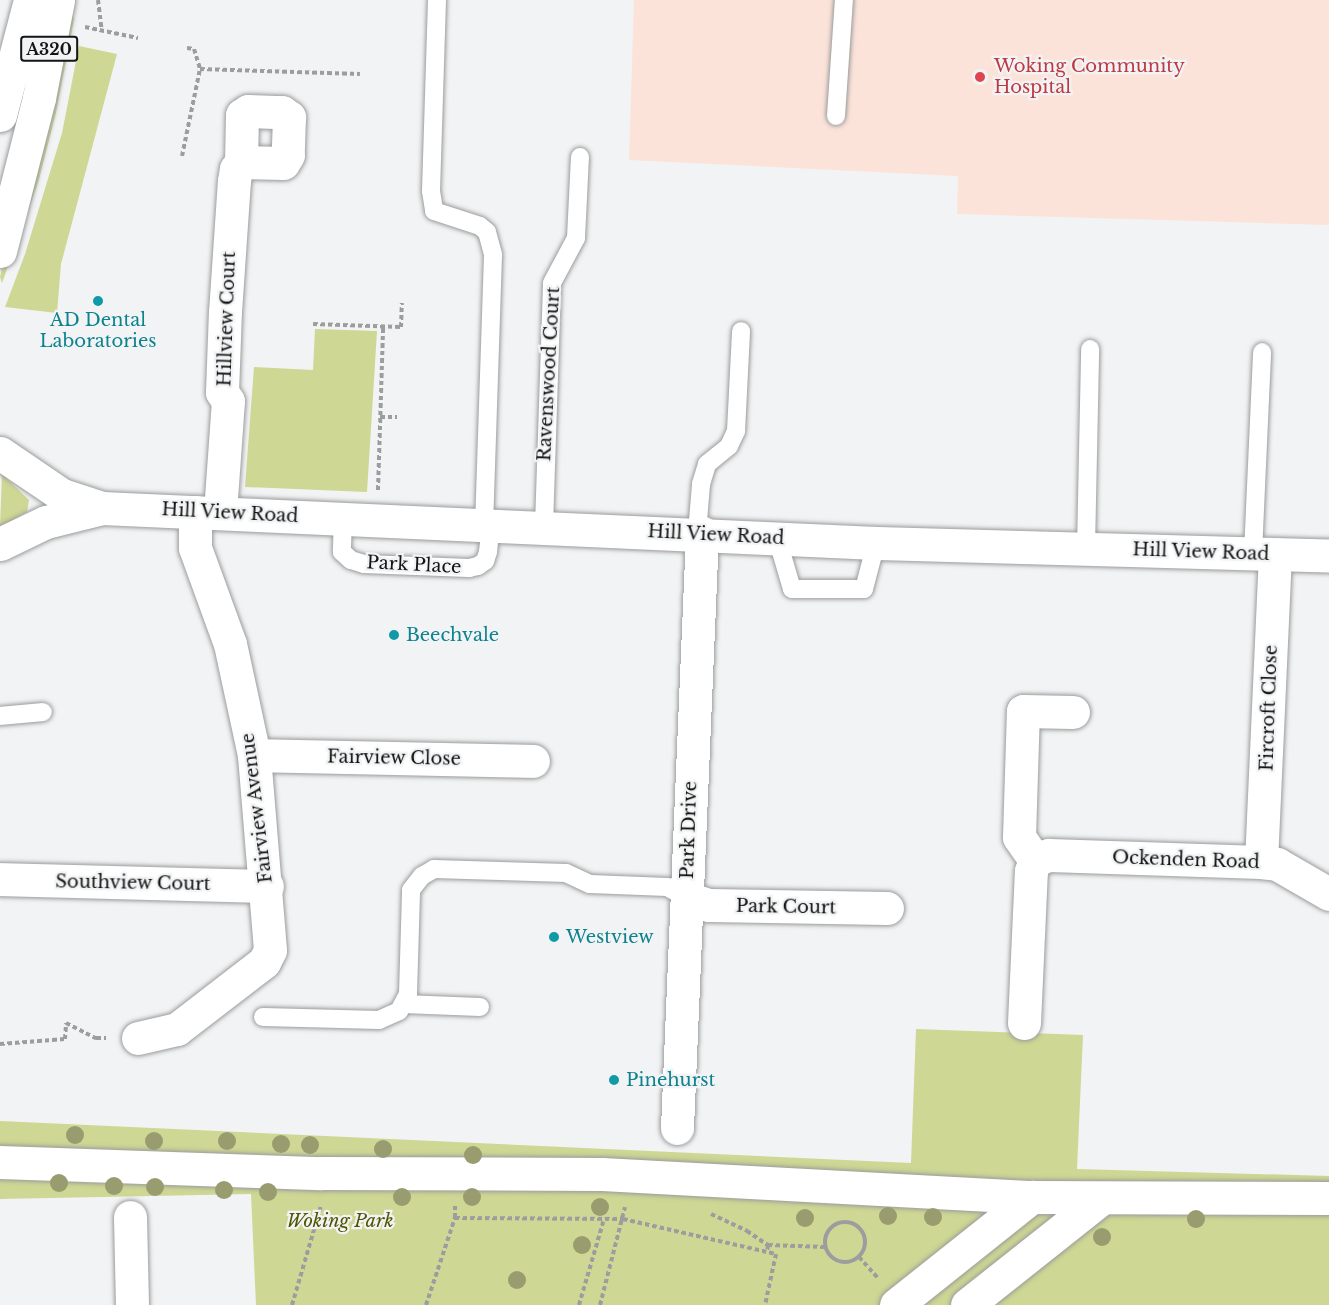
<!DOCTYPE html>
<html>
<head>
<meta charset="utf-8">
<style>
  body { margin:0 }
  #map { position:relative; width:1329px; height:1305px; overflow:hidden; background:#f2f3f4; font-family:"Libre Baskerville",serif }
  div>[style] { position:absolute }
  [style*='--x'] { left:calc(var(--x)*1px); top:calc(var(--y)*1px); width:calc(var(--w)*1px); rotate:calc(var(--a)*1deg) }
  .medical>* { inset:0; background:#fce3d9 }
  .green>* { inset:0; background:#ced793 }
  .path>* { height:4px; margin-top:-2px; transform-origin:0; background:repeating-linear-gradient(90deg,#9c9d9e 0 4.5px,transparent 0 7.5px) }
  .path>.ring { margin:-2px; padding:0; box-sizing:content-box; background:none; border:4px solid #9c9d9e; border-radius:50% }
  .roads { filter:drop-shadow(0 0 2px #9b9c9d) drop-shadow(0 0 2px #9b9c9d) }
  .lane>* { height:18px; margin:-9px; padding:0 9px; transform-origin:9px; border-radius:9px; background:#fff }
  .street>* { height:33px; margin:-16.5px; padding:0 16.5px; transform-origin:16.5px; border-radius:16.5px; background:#fff }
  .primary>* { height:33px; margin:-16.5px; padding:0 16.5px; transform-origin:16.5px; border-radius:16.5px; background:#fff }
  .trees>* { width:18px; height:18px; margin:-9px; border-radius:50%; background:#989c6f }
  .dots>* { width:16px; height:16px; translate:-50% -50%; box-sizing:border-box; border:3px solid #f2f3f4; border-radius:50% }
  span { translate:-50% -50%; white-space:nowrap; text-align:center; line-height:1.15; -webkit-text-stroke:4.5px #f2f3f4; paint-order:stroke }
  .shield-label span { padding:2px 4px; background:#f2f3f4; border:2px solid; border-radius:4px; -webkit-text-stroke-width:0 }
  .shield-label { font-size:16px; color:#131414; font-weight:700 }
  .health-label { font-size:18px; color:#be3a42 }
  .left { translate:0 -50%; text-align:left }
  .street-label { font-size:18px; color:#131414 }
  .culture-label { font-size:18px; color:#0d838f }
  .park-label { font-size:18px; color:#4f5502; font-style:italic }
</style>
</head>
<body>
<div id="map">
  <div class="medical">
    <div style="clip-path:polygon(634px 0,1329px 0,1329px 225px,957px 214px,958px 176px,629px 160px)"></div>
  </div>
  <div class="green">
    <div style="clip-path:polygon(69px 9px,74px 19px,56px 113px,38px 183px,2px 283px,0 277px)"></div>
    <div style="clip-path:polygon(79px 46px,117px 54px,61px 264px,57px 313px,5px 307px,25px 254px,62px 133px)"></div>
    <div style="clip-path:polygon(315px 329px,377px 331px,367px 492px,245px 487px,254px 367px,313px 370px)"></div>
    <div style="clip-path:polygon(2px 474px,29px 500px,27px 512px,0 527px)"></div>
    <div style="clip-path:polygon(916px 1029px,1083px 1035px,1077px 1169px,1329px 1176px,1329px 1305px,256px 1305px,251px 1194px,0 1199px,0 1121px,911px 1163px)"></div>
  </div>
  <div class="path">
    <div style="--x:98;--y:0;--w:31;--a:83"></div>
    <div style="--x:85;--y:27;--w:54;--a:11.7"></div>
    <div style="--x:187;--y:48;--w:7;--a:8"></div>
    <div style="--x:194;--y:49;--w:21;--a:73"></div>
    <div style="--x:200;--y:69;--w:160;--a:1.8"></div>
    <div style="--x:182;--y:156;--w:89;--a:-78.3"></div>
    <div style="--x:313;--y:324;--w:88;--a:2"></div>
    <div style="--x:401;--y:327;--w:24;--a:-88"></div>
    <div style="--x:380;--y:417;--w:17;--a:0"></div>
    <div style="--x:378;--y:490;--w:163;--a:-88.2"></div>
    <div style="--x:0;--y:1044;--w:65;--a:-4.4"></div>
    <div style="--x:65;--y:1039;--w:16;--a:-86"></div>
    <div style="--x:66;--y:1023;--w:34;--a:27"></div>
    <div style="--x:96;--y:1038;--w:10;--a:0"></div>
    <div style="--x:711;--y:1214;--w:40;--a:25"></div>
    <div style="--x:747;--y:1231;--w:25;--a:34"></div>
    <div style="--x:768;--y:1245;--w:7;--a:98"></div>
    <div style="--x:455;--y:1218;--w:168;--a:0.3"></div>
    <div style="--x:623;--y:1219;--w:157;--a:12.9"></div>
    <div style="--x:776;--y:1254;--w:52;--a:102.2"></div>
    <div class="ring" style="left:825px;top:1222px;width:36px;height:36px"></div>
    <div style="--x:768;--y:1245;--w:57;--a:2"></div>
    <div style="--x:859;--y:1257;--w:28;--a:48"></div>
    <div style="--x:292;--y:1305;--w:103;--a:-73.7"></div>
    <div style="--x:426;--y:1305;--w:92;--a:-71.6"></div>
    <div style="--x:455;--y:1218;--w:12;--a:-90"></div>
    <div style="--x:579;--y:1305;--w:90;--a:-73.8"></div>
    <div style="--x:600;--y:1305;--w:101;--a:-75.7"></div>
  </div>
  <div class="roads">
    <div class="lane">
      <div style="--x:437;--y:0;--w:191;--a:91.8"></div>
      <div style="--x:431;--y:191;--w:20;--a:81"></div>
      <div style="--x:434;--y:211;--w:48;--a:18.1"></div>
      <div style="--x:480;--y:226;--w:9;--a:41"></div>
      <div style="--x:487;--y:232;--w:24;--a:75"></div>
      <div style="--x:493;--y:255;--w:269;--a:91.9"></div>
      <div style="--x:836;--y:116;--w:116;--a:-86.1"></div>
      <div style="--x:343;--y:518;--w:34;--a:92"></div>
      <div style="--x:342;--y:552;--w:12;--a:42"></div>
      <div style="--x:351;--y:560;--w:14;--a:17"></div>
      <div style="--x:364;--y:564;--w:105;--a:2.2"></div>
      <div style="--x:469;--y:568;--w:9;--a:-13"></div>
      <div style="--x:478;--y:566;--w:9;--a:-36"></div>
      <div style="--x:485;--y:561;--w:9;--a:-72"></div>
      <div style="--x:488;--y:552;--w:28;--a:-84"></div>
      <div style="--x:544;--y:526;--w:243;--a:-88.1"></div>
      <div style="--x:552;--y:283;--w:51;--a:-61.9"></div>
      <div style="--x:576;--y:238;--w:81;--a:-87.2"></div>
      <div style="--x:697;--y:533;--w:49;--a:-85.3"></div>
      <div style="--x:701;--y:484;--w:21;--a:-73"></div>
      <div style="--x:707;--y:464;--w:28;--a:-39"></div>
      <div style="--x:729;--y:446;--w:17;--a:-65"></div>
      <div style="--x:736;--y:431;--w:100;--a:-87.1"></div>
      <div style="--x:777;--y:538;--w:53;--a:73.6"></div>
      <div style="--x:792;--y:589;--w:72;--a:0"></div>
      <div style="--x:864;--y:589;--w:48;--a:-75.4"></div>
      <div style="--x:1086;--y:548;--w:199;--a:-88.8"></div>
      <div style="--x:1253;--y:553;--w:201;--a:-87.4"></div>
      <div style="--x:0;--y:716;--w:43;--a:-5.3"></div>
      <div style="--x:403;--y:1004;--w:77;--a:2.2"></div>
      <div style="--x:263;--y:1017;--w:116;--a:1.5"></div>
      <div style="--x:379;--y:1020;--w:22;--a:-24"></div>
      <div style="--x:399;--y:1011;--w:19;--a:-62"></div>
      <div style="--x:408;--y:994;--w:104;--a:-88.3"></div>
      <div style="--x:411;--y:890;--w:18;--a:-52"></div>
      <div style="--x:422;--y:876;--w:14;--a:-30"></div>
      <div style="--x:434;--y:869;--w:132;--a:1.7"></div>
      <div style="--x:566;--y:873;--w:26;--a:25"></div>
      <div style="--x:590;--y:884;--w:77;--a:2.2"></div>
      <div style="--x:667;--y:887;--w:23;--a:29"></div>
    </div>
    <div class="street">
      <div style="--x:0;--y:453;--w:75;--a:34.1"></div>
      <div style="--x:62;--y:495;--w:42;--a:18"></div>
      <div style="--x:102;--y:508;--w:775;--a:2.59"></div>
      <div style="--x:876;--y:543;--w:453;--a:1.6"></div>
      <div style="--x:220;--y:512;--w:111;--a:-85.9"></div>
      <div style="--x:228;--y:401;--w:11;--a:-124"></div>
      <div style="--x:222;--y:392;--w:80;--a:-87.9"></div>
      <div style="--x:225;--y:312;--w:131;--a:-86.1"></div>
      <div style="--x:234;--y:181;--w:12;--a:-81"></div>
      <div style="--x:236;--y:169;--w:9;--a:-54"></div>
      <div style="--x:241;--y:162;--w:47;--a:-88.8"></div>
      <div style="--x:242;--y:115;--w:7;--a:-34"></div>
      <div style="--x:248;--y:111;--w:34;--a:2"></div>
      <div style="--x:282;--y:112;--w:9;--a:36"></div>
      <div style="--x:289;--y:117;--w:38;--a:92"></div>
      <div style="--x:288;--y:155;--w:9;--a:122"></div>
      <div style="--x:283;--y:163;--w:42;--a:-178.6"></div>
      <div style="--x:0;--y:544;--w:51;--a:-25.6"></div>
      <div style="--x:46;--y:522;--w:58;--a:-14"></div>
      <div style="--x:254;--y:755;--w:279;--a:1.2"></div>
      <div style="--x:1035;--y:860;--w:15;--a:-20"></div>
      <div style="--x:1049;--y:855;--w:212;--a:1.9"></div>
      <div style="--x:1261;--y:862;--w:16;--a:7"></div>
      <div style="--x:1277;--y:864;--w:60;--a:30"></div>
      <div style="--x:1261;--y:862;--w:308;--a:-87.4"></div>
      <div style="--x:0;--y:879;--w:267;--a:1.5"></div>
      <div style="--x:687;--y:898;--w:23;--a:18"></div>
      <div style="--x:709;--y:905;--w:178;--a:1"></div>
      <div style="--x:1024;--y:1023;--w:152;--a:-87.4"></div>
      <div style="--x:1031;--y:871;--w:12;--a:-70"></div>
      <div style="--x:1035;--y:860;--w:28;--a:-125"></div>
      <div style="--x:1019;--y:837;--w:126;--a:-88.2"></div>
      <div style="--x:1023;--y:711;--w:50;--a:1.1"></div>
      <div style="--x:138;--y:1038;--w:40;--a:-13"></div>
      <div style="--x:177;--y:1029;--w:110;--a:-37.6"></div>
      <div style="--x:264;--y:962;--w:13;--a:-63"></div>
      <div style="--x:270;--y:950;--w:196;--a:-94.7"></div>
      <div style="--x:254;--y:755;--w:114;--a:-102.2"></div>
      <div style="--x:230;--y:644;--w:102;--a:-110"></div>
      <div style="--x:195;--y:548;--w:36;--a:-90"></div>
      <div style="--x:677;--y:1128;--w:596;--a:-87.59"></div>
      <div style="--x:0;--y:1162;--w:321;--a:2"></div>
      <div style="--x:321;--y:1173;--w:281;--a:0.2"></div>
      <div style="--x:602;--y:1174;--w:431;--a:3.1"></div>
      <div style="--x:1032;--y:1197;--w:297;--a:0.2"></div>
      <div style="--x:130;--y:1217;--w:88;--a:88.7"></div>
      <div style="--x:896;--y:1305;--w:174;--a:-38.5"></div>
      <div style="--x:967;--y:1305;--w:172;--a:-38.4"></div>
    </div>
    <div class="primary">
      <div style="--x:0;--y:115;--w:119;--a:-75.4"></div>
      <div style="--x:0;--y:251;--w:158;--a:-75.7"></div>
      <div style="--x:39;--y:98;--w:100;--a:-79"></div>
    </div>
  </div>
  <div class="trees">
    <div style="left:75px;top:1135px"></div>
    <div style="left:154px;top:1141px"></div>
    <div style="left:227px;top:1141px"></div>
    <div style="left:281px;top:1144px"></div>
    <div style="left:310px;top:1145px"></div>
    <div style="left:383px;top:1149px"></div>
    <div style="left:473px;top:1155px"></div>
    <div style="left:59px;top:1183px"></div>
    <div style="left:114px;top:1186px"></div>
    <div style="left:155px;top:1187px"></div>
    <div style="left:224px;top:1190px"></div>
    <div style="left:268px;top:1192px"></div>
    <div style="left:402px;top:1197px"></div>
    <div style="left:472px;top:1197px"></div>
    <div style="left:600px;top:1207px"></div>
    <div style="left:888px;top:1216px"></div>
    <div style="left:933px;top:1217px"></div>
    <div style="left:805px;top:1218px"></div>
    <div style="left:1196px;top:1219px"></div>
    <div style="left:1102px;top:1237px"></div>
    <div style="left:582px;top:1245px"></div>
    <div style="left:517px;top:1280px"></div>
  </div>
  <div class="dots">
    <div style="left:980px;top:77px;background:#e0444e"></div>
    <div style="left:98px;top:301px;background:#0f9aa8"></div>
    <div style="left:394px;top:635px;background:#0f9aa8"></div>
    <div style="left:554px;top:937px;background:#0f9aa8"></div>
    <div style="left:614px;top:1080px;background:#0f9aa8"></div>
  </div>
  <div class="shield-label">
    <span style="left:49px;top:49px">A320</span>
  </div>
  <div class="health-label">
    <span class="left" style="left:994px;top:77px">Woking Community<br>Hospital</span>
  </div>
  <div class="street-label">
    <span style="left:227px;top:319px;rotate:-88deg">Hillview Court</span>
    <span style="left:549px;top:374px;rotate:-87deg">Ravenswood Court</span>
    <span style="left:230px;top:513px;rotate:3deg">Hill View Road</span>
    <span style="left:716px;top:535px;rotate:3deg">Hill View Road</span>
    <span style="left:1201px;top:552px;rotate:2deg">Hill View Road</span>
    <span style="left:414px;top:565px;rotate:3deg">Park Place</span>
    <span style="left:1269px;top:708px;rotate:-88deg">Fircroft Close</span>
    <span style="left:394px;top:758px;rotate:1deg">Fairview Close</span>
    <span style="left:257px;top:808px;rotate:-97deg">Fairview Avenue</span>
    <span style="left:689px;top:830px;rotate:-88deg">Park Drive</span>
    <span style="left:1186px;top:860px;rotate:2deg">Ockenden Road</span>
    <span style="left:133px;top:883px;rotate:1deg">Southview Court</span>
    <span style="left:786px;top:907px;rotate:1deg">Park Court</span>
  </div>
  <div class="culture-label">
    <span style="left:98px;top:331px">AD Dental<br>Laboratories</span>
    <span class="left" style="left:406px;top:635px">Beechvale</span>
    <span class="left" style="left:566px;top:937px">Westview</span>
    <span class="left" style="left:626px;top:1080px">Pinehurst</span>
  </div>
  <div class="park-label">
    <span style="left:340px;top:1221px">Woking Park</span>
  </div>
</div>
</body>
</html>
